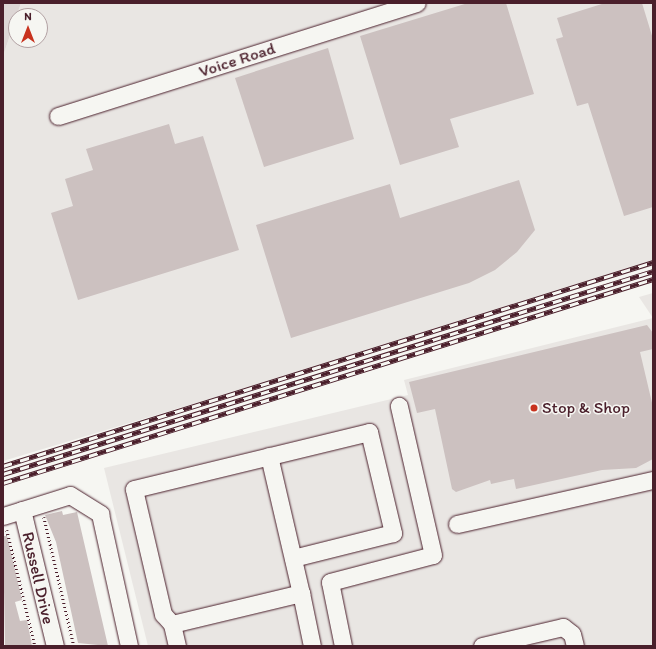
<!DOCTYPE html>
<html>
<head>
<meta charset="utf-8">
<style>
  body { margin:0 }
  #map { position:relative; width:656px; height:649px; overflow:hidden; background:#f6f6f2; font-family:Itim,sans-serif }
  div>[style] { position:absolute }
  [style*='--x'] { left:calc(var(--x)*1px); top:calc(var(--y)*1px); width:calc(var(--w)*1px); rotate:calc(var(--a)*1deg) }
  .built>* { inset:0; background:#e9e6e3 }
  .green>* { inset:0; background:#ddd6d5 }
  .building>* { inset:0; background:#ccc1c0 }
  .path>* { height:2.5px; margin-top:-1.25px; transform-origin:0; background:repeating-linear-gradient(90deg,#4a1f2b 0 1px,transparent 0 4px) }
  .roads { filter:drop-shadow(0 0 1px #4a1f2b) drop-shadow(0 0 1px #4a1f2b) }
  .minor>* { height:17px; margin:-8.5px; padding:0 8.5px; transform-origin:8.5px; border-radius:8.5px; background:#f6f6f2 }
  .rail>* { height:4.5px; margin-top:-2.25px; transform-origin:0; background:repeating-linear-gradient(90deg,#f6f6f2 0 9px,#4a1f2b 0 18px); box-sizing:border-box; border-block:1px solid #4a1f2b }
  .dots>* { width:11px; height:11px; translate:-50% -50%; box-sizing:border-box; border:2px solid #f6f6f2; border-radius:50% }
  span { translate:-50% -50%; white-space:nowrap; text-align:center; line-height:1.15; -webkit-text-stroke:3px #f6f6f2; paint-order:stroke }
  .street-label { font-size:17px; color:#4a1f2b }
  .poi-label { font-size:17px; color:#4a1f2b }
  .left { translate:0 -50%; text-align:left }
  .frame { position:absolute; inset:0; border:4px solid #4a1f2b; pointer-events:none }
  .north { position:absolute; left:8px; top:8px; width:40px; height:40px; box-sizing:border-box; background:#f6f6f2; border:1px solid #b1a0a2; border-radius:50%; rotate:0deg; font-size:11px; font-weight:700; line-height:16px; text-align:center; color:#4a1f2b }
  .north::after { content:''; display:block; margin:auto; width:14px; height:18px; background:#c8321e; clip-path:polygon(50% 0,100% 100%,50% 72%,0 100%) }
</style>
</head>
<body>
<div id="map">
  <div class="built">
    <div style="clip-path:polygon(21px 3px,653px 3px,653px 266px,3px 461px,3px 56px,16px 18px,16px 40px,40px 40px,40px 16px,17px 16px)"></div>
    <div style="clip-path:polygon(653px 293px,653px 318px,639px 297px)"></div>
    <div style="clip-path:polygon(653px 318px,653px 646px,148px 646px,104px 468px,408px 395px,404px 380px)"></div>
  </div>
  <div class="green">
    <div style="clip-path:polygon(3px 3px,21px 3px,3px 56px)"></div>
  </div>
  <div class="building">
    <div style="clip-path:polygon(468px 3px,506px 3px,534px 94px,450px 119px,459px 147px,400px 165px,360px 36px)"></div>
    <div style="clip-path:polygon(605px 3px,642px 3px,653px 39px,653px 207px,624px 216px,588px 103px,577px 106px,556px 39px,563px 37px,557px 18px)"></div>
    <div style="clip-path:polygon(328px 48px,354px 139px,264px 167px,235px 78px)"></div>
    <div style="clip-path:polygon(169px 124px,175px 144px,203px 136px,239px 250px,78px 300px,51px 213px,73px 206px,65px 179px,93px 170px,86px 149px)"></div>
    <div style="clip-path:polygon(519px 180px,535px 230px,517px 252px,495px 270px,469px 283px,291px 338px,256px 225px,390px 184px,400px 218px)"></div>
    <div style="clip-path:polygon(647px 325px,653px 333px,653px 349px,640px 352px,653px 407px,653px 459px,636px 468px,602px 470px,516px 489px,514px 479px,491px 484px,490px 480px,456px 492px,452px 489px,435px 409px,417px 413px,409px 382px)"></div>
    <div style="clip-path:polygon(62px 511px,63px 515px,77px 512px,108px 646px,78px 643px,56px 542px,45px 515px)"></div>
    <div style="clip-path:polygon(3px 536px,7px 536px,22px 600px,15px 602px,20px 621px,27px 620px,32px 646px,5px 646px)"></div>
  </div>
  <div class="path">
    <div style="--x:44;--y:517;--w:132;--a:76.9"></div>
    <div style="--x:7;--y:530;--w:119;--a:76.4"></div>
  </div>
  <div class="roads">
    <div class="minor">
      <div style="--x:58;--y:116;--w:376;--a:-17.5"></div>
      <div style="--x:269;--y:456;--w:141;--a:76.9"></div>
      <div style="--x:22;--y:510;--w:140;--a:76.4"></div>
      <div style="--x:3;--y:516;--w:70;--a:-17.4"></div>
      <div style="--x:70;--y:495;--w:36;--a:32"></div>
      <div style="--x:100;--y:514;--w:135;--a:77.6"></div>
      <div style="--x:457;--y:524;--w:201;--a:-12.7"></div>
      <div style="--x:172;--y:624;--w:133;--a:-13.5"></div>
      <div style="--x:301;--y:593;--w:54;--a:78.3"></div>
      <div style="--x:177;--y:646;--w:23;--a:-103"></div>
      <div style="--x:172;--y:624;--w:13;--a:-132"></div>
      <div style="--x:163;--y:614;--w:128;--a:-103.1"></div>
      <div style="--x:134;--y:489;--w:242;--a:-13.6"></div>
      <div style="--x:369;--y:432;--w:104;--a:76.6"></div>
      <div style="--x:393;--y:533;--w:103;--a:166"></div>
      <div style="--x:343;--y:646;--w:65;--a:-101.5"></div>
      <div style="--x:330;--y:582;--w:106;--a:-14.7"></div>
      <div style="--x:433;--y:555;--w:153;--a:-102.9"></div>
      <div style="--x:482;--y:646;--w:83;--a:-13.2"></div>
      <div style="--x:563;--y:627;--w:11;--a:38"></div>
      <div style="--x:572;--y:634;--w:12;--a:76"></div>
    </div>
  </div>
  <div class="rail">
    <div style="--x:3;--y:466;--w:681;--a:-17.42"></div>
    <div style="--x:3;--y:474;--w:681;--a:-17.34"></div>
    <div style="--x:3;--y:483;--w:681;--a:-17.42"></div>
  </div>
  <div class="dots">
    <div style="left:534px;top:408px;background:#c8321e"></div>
  </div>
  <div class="street-label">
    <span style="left:237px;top:60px;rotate:-18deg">Voice Road</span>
    <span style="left:38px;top:578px;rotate:77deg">Russell Drive</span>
  </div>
  <div class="poi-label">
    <span class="left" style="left:542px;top:408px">Stop &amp; Shop</span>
  </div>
  <div class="frame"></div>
  <div class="north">N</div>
</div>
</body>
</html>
